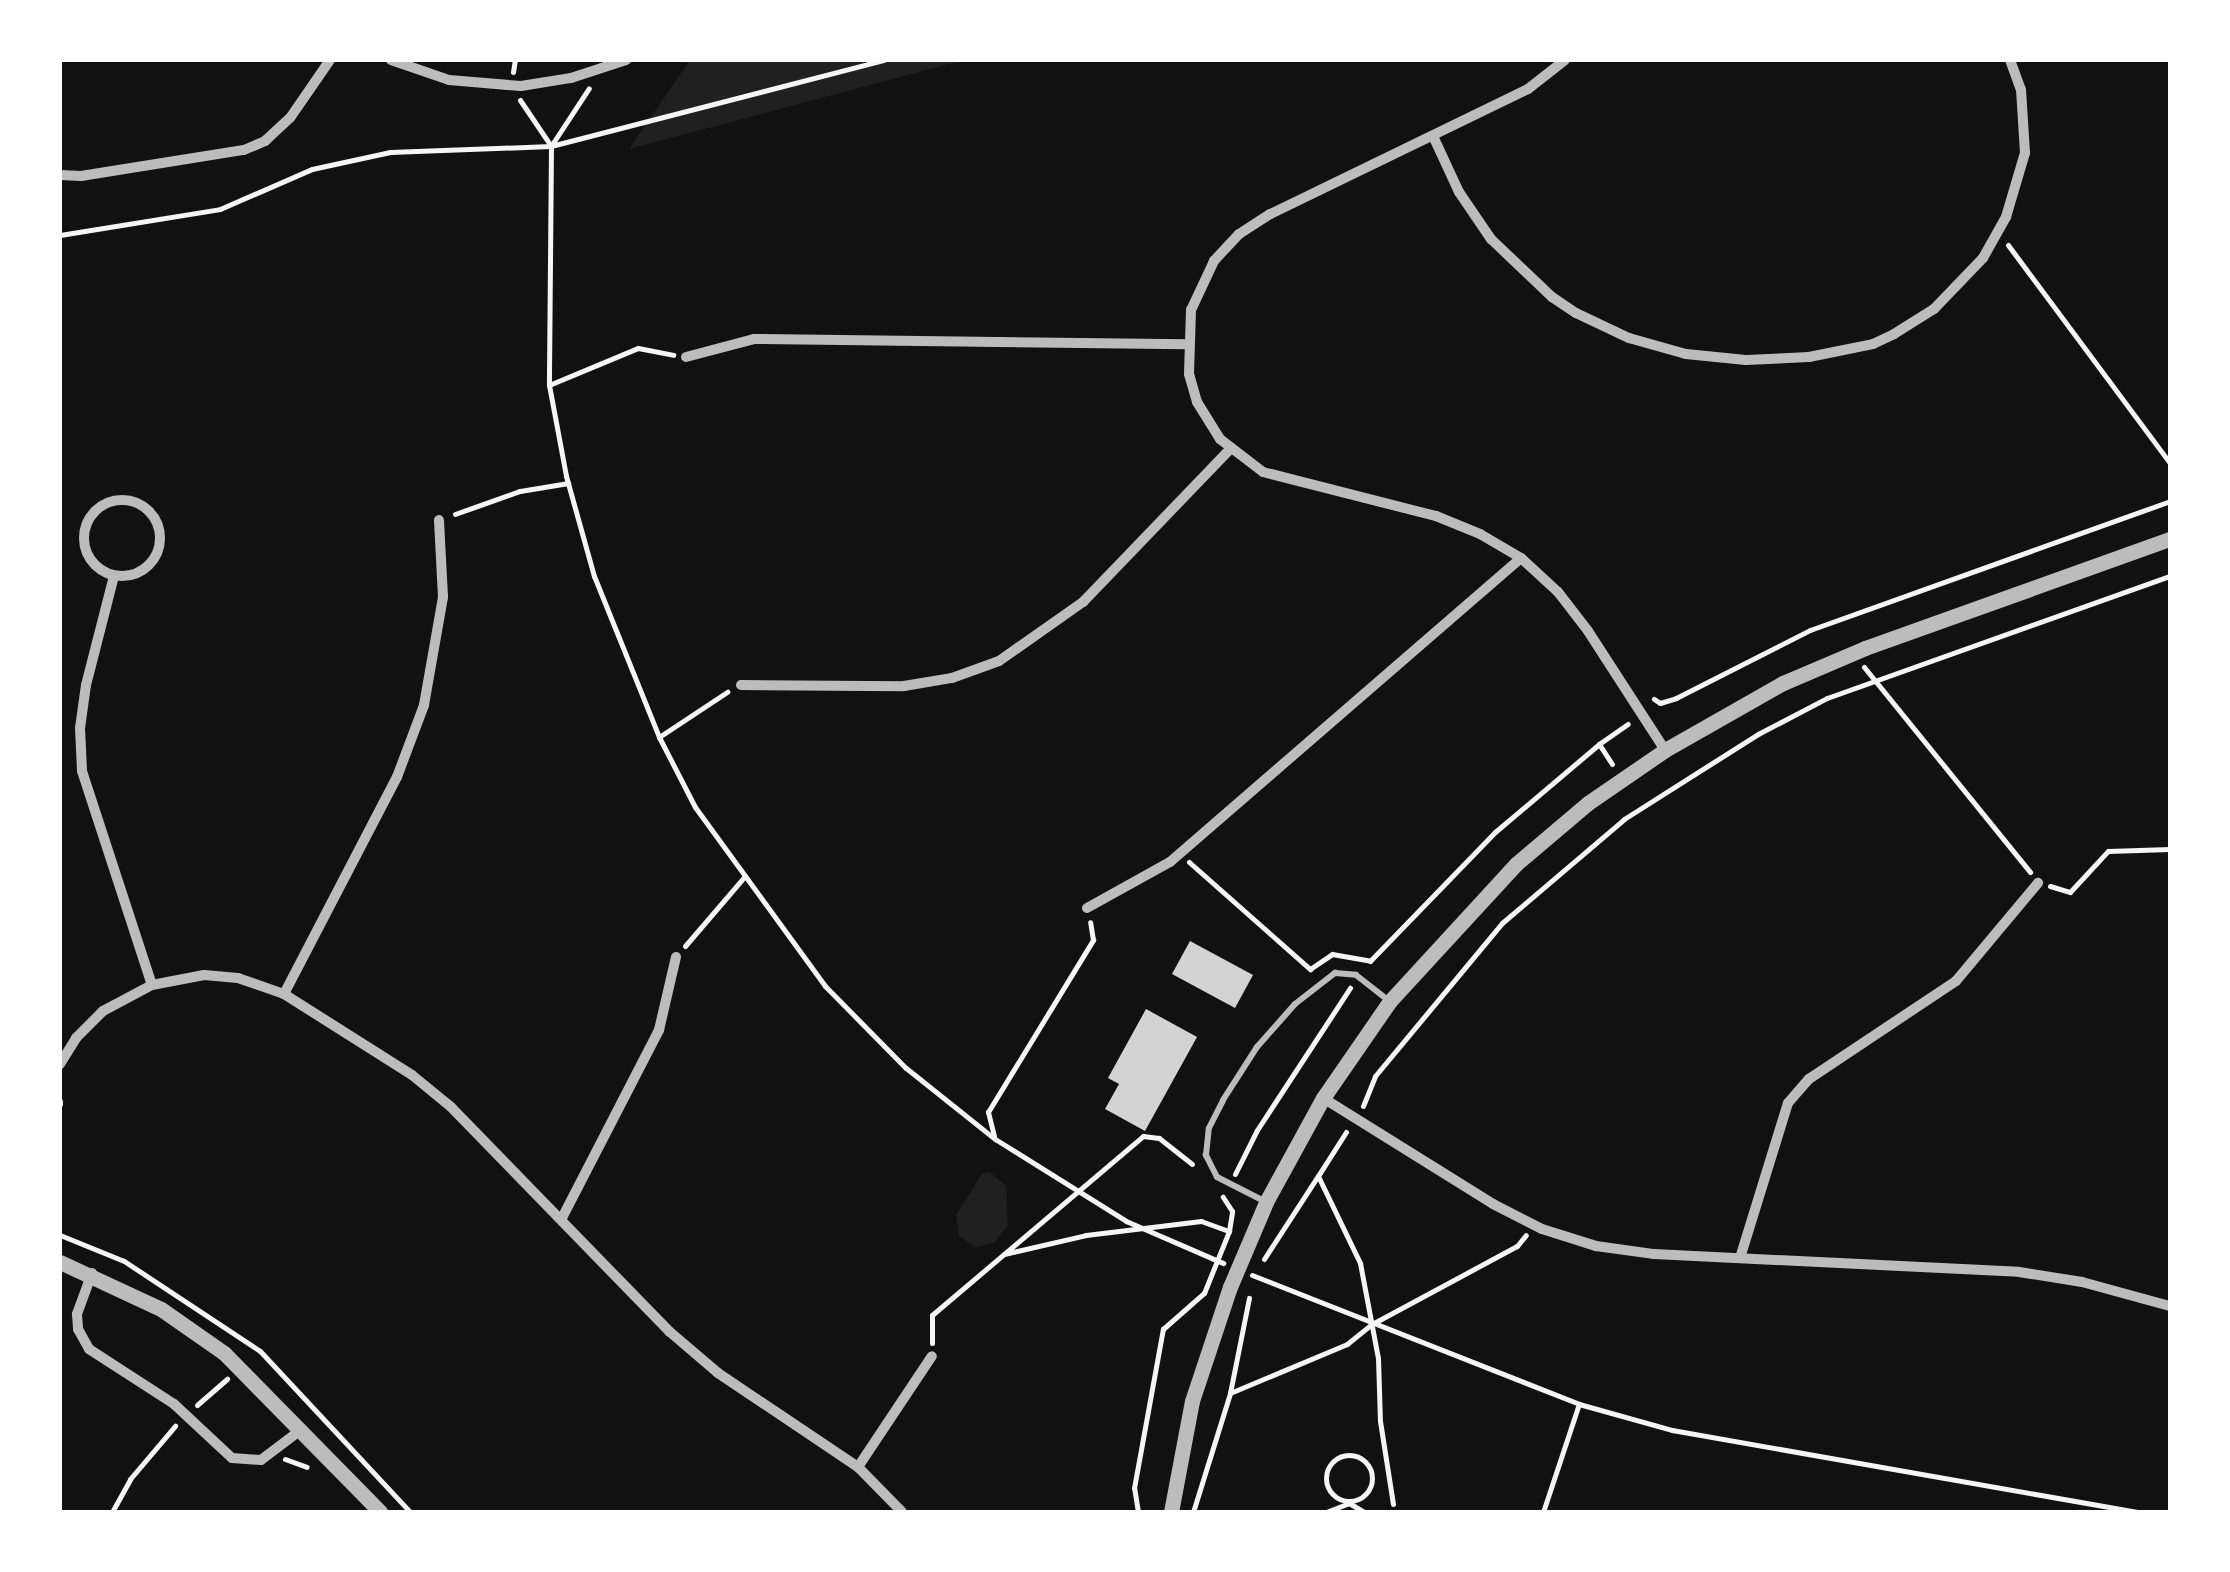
<!DOCTYPE html>
<html>
<head>
<meta charset="utf-8">
<style>
  body { margin:0 }
  #map { position:relative; width:2230px; height:1572px; overflow:hidden; background:#111; font-family:Quicksand,sans-serif }
  div>[style] { position:absolute }
  [style*='--x'] { left:calc(var(--x)*1px); top:calc(var(--y)*1px); width:calc(var(--w)*1px); rotate:calc(var(--a)*1deg) }
  .green>* { inset:0; background:#202020 }
  .building>* { inset:0; background:#d3d3d3 }
  .path>* { height:5px; margin:-2.5px; padding:0 2.5px; transform-origin:2.5px; border-radius:2.5px; background:#f5f5f5 }
  .path>.ring { margin:-2.5px; padding:0; box-sizing:content-box; background:none; border:5px solid #f5f5f5; border-radius:50% }
  .service>* { height:6px; margin:-3px; padding:0 3px; transform-origin:3px; border-radius:3px; background:#bcbcbc }
  .minor>* { height:10px; margin:-5px; padding:0 5px; transform-origin:5px; border-radius:5px; background:#bcbcbc }
  .minor>.ring { margin:-5px; padding:0; box-sizing:content-box; background:none; border:10px solid #bcbcbc; border-radius:50% }
  .tertiary>* { height:15px; margin:-7.5px; padding:0 7.5px; transform-origin:7.5px; border-radius:7.5px; background:#bcbcbc }
  span { translate:-50% -50%; white-space:nowrap; text-align:center; line-height:1.15; -webkit-text-stroke:10px #fff; paint-order:stroke }
  .frame { position:absolute; inset:0; border:62px solid #fff; pointer-events:none }
</style>
</head>
<body>
<div id="map">
  <div class="green">
    <div style="clip-path:polygon(690px 60px,964px 60px,629px 149px)"></div>
    <div style="clip-path:polygon(990px 1172px,1006px 1186px,1008px 1225px,994px 1243px,975px 1247px,959px 1236px,956px 1215px,982px 1174px)"></div>
  </div>
  <div class="building">
    <div style="clip-path:polygon(1190px 941px,1253px 975px,1235px 1008px,1172px 974px)"></div>
    <div style="clip-path:polygon(1146px 1009px,1197px 1037px,1145px 1131px,1105px 1109px,1119px 1084px,1108px 1078px)"></div>
  </div>
  <div class="path">
    <div style="--x:513;--y:72;--w:12;--a:-81"></div>
    <div style="--x:520;--y:100;--w:55;--a:56"></div>
    <div style="--x:551;--y:146;--w:239;--a:90.5"></div>
    <div style="--x:549;--y:385;--w:93;--a:79.4"></div>
    <div style="--x:566;--y:476;--w:104;--a:74.4"></div>
    <div style="--x:594;--y:576;--w:174;--a:68"></div>
    <div style="--x:659;--y:737;--w:79;--a:62.8"></div>
    <div style="--x:695;--y:807;--w:221;--a:54"></div>
    <div style="--x:825;--y:986;--w:115;--a:45.4"></div>
    <div style="--x:906;--y:1068;--w:114;--a:38.6"></div>
    <div style="--x:995;--y:1139;--w:155;--a:32"></div>
    <div style="--x:1126;--y:1221;--w:106;--a:23.4"></div>
    <div style="--x:551;--y:146;--w:69;--a:-56.8"></div>
    <div style="--x:60;--y:235;--w:162;--a:-9.2"></div>
    <div style="--x:220;--y:209;--w:100;--a:-23.5"></div>
    <div style="--x:312;--y:169;--w:80;--a:-12.3"></div>
    <div style="--x:390;--y:152;--w:161;--a:-2.1"></div>
    <div style="--x:551;--y:146;--w:344;--a:-14.5"></div>
    <div style="--x:2008;--y:245;--w:272;--a:53.4"></div>
    <div style="--x:549;--y:385;--w:96;--a:-22.6"></div>
    <div style="--x:638;--y:348;--w:36;--a:11"></div>
    <div style="--x:455;--y:514;--w:69;--a:-19.5"></div>
    <div style="--x:520;--y:491;--w:49;--a:-9.5"></div>
    <div style="--x:1864;--y:667;--w:264;--a:51"></div>
    <div style="--x:1654;--y:699;--w:7;--a:34"></div>
    <div style="--x:1660;--y:703;--w:17;--a:-17"></div>
    <div style="--x:1676;--y:698;--w:150;--a:-26.9"></div>
    <div style="--x:1810;--y:630;--w:382;--a:-19.7"></div>
    <div style="--x:659;--y:737;--w:82;--a:-33.5"></div>
    <div style="--x:1612;--y:764;--w:24;--a:-123"></div>
    <div style="--x:1599;--y:744;--w:35;--a:-35"></div>
    <div style="--x:1189;--y:862;--w:162;--a:41.5"></div>
    <div style="--x:1310;--y:969;--w:27;--a:-34"></div>
    <div style="--x:1332;--y:954;--w:39;--a:10"></div>
    <div style="--x:1370;--y:961;--w:180;--a:-45.9"></div>
    <div style="--x:1495;--y:832;--w:136;--a:-40.2"></div>
    <div style="--x:2050;--y:886;--w:21;--a:17"></div>
    <div style="--x:2070;--y:892;--w:56;--a:-47.2"></div>
    <div style="--x:2108;--y:851;--w:62;--a:-1.8"></div>
    <div style="--x:685;--y:946;--w:92;--a:-49.4"></div>
    <div style="--x:60;--y:1101;--w:3;--a:90"></div>
    <div style="--x:1363;--y:1106;--w:32;--a:-68"></div>
    <div style="--x:1375;--y:1076;--w:199;--a:-50.3"></div>
    <div style="--x:1502;--y:923;--w:160;--a:-40.4"></div>
    <div style="--x:1624;--y:819;--w:159;--a:-32.4"></div>
    <div style="--x:1758;--y:734;--w:78;--a:-27.6"></div>
    <div style="--x:1827;--y:698;--w:364;--a:-19.6"></div>
    <div style="--x:1346;--y:1132;--w:52;--a:122.5"></div>
    <div style="--x:1318;--y:1176;--w:97;--a:64.2"></div>
    <div style="--x:1360;--y:1263;--w:97;--a:79.3"></div>
    <div style="--x:1378;--y:1358;--w:63;--a:88.2"></div>
    <div style="--x:1380;--y:1421;--w:84;--a:81.1"></div>
    <div style="--x:994;--y:1136;--w:25;--a:-104"></div>
    <div style="--x:988;--y:1112;--w:202;--a:-58.6"></div>
    <div style="--x:1093;--y:940;--w:18;--a:-99"></div>
    <div style="--x:1235;--y:1174;--w:49;--a:-63.4"></div>
    <div style="--x:1257;--y:1130;--w:170;--a:-56.8"></div>
    <div style="--x:60;--y:1235;--w:69;--a:22.1"></div>
    <div style="--x:124;--y:1261;--w:163;--a:33.5"></div>
    <div style="--x:260;--y:1351;--w:220;--a:47"></div>
    <div style="--x:1004;--y:1254;--w:84;--a:-13"></div>
    <div style="--x:1086;--y:1235;--w:116;--a:-6.9"></div>
    <div style="--x:1201;--y:1221;--w:30;--a:20"></div>
    <div style="--x:1229;--y:1231;--w:20;--a:-81"></div>
    <div style="--x:1232;--y:1211;--w:17;--a:-123"></div>
    <div style="--x:1264;--y:1259;--w:99;--a:-57"></div>
    <div style="--x:1252;--y:1275;--w:352;--a:21.5"></div>
    <div style="--x:1579;--y:1404;--w:97;--a:15.6"></div>
    <div style="--x:1672;--y:1430;--w:474;--a:10"></div>
    <div style="--x:932;--y:1343;--w:28;--a:-90"></div>
    <div style="--x:932;--y:1315;--w:277;--a:-40.3"></div>
    <div style="--x:1143;--y:1136;--w:16;--a:7"></div>
    <div style="--x:1159;--y:1138;--w:42;--a:38.2"></div>
    <div style="--x:1230;--y:1393;--w:127;--a:-22.7"></div>
    <div style="--x:1347;--y:1344;--w:32;--a:-39"></div>
    <div style="--x:1372;--y:1324;--w:165;--a:-28.3"></div>
    <div style="--x:1517;--y:1246;--w:14;--a:-51"></div>
    <div style="--x:197;--y:1405;--w:40;--a:-41"></div>
    <div class="ring" style="left:1326px;top:1455px;width:41px;height:41px"></div>
    <div style="--x:285;--y:1459;--w:23;--a:20"></div>
    <div style="--x:112;--y:1512;--w:38;--a:-61"></div>
    <div style="--x:130;--y:1479;--w:70;--a:-49.7"></div>
    <div style="--x:1138;--y:1512;--w:24;--a:-99"></div>
    <div style="--x:1134;--y:1488;--w:162;--a:-79.7"></div>
    <div style="--x:1163;--y:1329;--w:55;--a:-41.3"></div>
    <div style="--x:1204;--y:1293;--w:67;--a:-68"></div>
    <div style="--x:1193;--y:1512;--w:125;--a:-72.7"></div>
    <div style="--x:1230;--y:1393;--w:97;--a:-78.7"></div>
    <div style="--x:1326;--y:1512;--w:25;--a:-21"></div>
    <div style="--x:1349;--y:1503;--w:17;--a:31"></div>
    <div style="--x:1543;--y:1512;--w:114;--a:-71.6"></div>
  </div>
  <div class="service">
    <div style="--x:1266;--y:1202;--w:55;--a:-153"></div>
    <div style="--x:1217;--y:1177;--w:25;--a:-117"></div>
    <div style="--x:1206;--y:1155;--w:27;--a:-84"></div>
    <div style="--x:1209;--y:1128;--w:31;--a:-63"></div>
    <div style="--x:1223;--y:1100;--w:63;--a:-57.3"></div>
    <div style="--x:1257;--y:1047;--w:57;--a:-48.5"></div>
    <div style="--x:1295;--y:1004;--w:51;--a:-37.8"></div>
    <div style="--x:1335;--y:973;--w:21;--a:5"></div>
    <div style="--x:1356;--y:975;--w:42;--a:38.2"></div>
  </div>
  <div class="minor">
    <div style="--x:391;--y:60;--w:61;--a:19"></div>
    <div style="--x:449;--y:80;--w:72;--a:4.8"></div>
    <div style="--x:521;--y:86;--w:51;--a:-9.1"></div>
    <div style="--x:571;--y:78;--w:58;--a:-18.1"></div>
    <div style="--x:1565;--y:60;--w:47;--a:141.9"></div>
    <div style="--x:1528;--y:89;--w:287;--a:154.1"></div>
    <div style="--x:1270;--y:214;--w:37;--a:147"></div>
    <div style="--x:1239;--y:234;--w:37;--a:133"></div>
    <div style="--x:1214;--y:261;--w:54;--a:115.1"></div>
    <div style="--x:1191;--y:310;--w:64;--a:91.8"></div>
    <div style="--x:1189;--y:374;--w:29;--a:74"></div>
    <div style="--x:1197;--y:402;--w:44;--a:58.1"></div>
    <div style="--x:1220;--y:439;--w:54;--a:37.5"></div>
    <div style="--x:1263;--y:472;--w:179;--a:14.3"></div>
    <div style="--x:1436;--y:516;--w:48;--a:22.2"></div>
    <div style="--x:1480;--y:534;--w:48;--a:30.3"></div>
    <div style="--x:1521;--y:558;--w:50;--a:42.6"></div>
    <div style="--x:1558;--y:592;--w:49;--a:52.4"></div>
    <div style="--x:1588;--y:631;--w:142;--a:57.1"></div>
    <div style="--x:1433;--y:136;--w:62;--a:65.1"></div>
    <div style="--x:1459;--y:192;--w:57;--a:55.8"></div>
    <div style="--x:1491;--y:239;--w:84;--a:43.6"></div>
    <div style="--x:1552;--y:297;--w:29;--a:34"></div>
    <div style="--x:1576;--y:313;--w:59;--a:25.3"></div>
    <div style="--x:1629;--y:338;--w:59;--a:15.7"></div>
    <div style="--x:1686;--y:354;--w:60;--a:5.7"></div>
    <div style="--x:1746;--y:360;--w:63;--a:-2.7"></div>
    <div style="--x:1809;--y:357;--w:65;--a:-11.5"></div>
    <div style="--x:1873;--y:344;--w:23;--a:-25"></div>
    <div style="--x:1894;--y:334;--w:47;--a:-32"></div>
    <div style="--x:1934;--y:309;--w:71;--a:-46.1"></div>
    <div style="--x:1983;--y:258;--w:47;--a:-60.7"></div>
    <div style="--x:2006;--y:217;--w:67;--a:-73.5"></div>
    <div style="--x:2025;--y:153;--w:63;--a:-93.6"></div>
    <div style="--x:2021;--y:90;--w:32;--a:-110"></div>
    <div style="--x:60;--y:175;--w:21;--a:3"></div>
    <div style="--x:81;--y:176;--w:165;--a:-9.1"></div>
    <div style="--x:244;--y:150;--w:23;--a:-23"></div>
    <div style="--x:265;--y:141;--w:34;--a:-43"></div>
    <div style="--x:290;--y:118;--w:70;--a:-55.4"></div>
    <div style="--x:686;--y:357;--w:70;--a:-14.8"></div>
    <div style="--x:754;--y:339;--w:433;--a:0.7"></div>
    <div class="ring" style="left:84px;top:500px;width:66px;height:66px"></div>
    <div style="--x:114;--y:576;--w:113;--a:104.4"></div>
    <div style="--x:86;--y:685;--w:43;--a:97.9"></div>
    <div style="--x:80;--y:728;--w:43;--a:87.3"></div>
    <div style="--x:82;--y:771;--w:225;--a:71.9"></div>
    <div style="--x:741;--y:685;--w:163;--a:0.4"></div>
    <div style="--x:904;--y:686;--w:49;--a:-9.5"></div>
    <div style="--x:952;--y:678;--w:50;--a:-19.9"></div>
    <div style="--x:999;--y:661;--w:103;--a:-35.1"></div>
    <div style="--x:1083;--y:602;--w:214;--a:-46.1"></div>
    <div style="--x:1087;--y:908;--w:95;--a:-29"></div>
    <div style="--x:1170;--y:862;--w:464;--a:-40.9"></div>
    <div style="--x:284;--y:994;--w:245;--a:-62.5"></div>
    <div style="--x:397;--y:777;--w:77;--a:-69.4"></div>
    <div style="--x:424;--y:705;--w:110;--a:-80"></div>
    <div style="--x:443;--y:597;--w:77;--a:-93"></div>
    <div style="--x:60;--y:1064;--w:31;--a:-58"></div>
    <div style="--x:76;--y:1038;--w:38;--a:-45"></div>
    <div style="--x:103;--y:1011;--w:55;--a:-28"></div>
    <div style="--x:152;--y:985;--w:53;--a:-10.9"></div>
    <div style="--x:204;--y:975;--w:34;--a:5"></div>
    <div style="--x:238;--y:978;--w:49;--a:19.2"></div>
    <div style="--x:284;--y:994;--w:151;--a:32.3"></div>
    <div style="--x:412;--y:1075;--w:50;--a:39.4"></div>
    <div style="--x:451;--y:1107;--w:314;--a:45.8"></div>
    <div style="--x:670;--y:1332;--w:63;--a:40.5"></div>
    <div style="--x:718;--y:1373;--w:169;--a:33.9"></div>
    <div style="--x:858;--y:1467;--w:63;--a:45.6"></div>
    <div style="--x:1323;--y:1098;--w:200;--a:31.9"></div>
    <div style="--x:1493;--y:1204;--w:55;--a:27"></div>
    <div style="--x:1542;--y:1229;--w:57;--a:17.5"></div>
    <div style="--x:1596;--y:1246;--w:59;--a:7.9"></div>
    <div style="--x:1654;--y:1254;--w:365;--a:2.8"></div>
    <div style="--x:2019;--y:1272;--w:64;--a:9"></div>
    <div style="--x:2082;--y:1282;--w:91;--a:15.3"></div>
    <div style="--x:562;--y:1218;--w:212;--a:-62.7"></div>
    <div style="--x:659;--y:1030;--w:75;--a:-76.9"></div>
    <div style="--x:1740;--y:1258;--w:162;--a:-72.8"></div>
    <div style="--x:1788;--y:1103;--w:32;--a:-49"></div>
    <div style="--x:1809;--y:1079;--w:177;--a:-33.7"></div>
    <div style="--x:1956;--y:981;--w:128;--a:-50.1"></div>
    <div style="--x:92;--y:1273;--w:44;--a:110.1"></div>
    <div style="--x:77;--y:1314;--w:15;--a:86"></div>
    <div style="--x:78;--y:1329;--w:23;--a:61"></div>
    <div style="--x:89;--y:1349;--w:101;--a:32.9"></div>
    <div style="--x:174;--y:1404;--w:79;--a:43"></div>
    <div style="--x:232;--y:1458;--w:29;--a:4"></div>
    <div style="--x:261;--y:1460;--w:51;--a:-37.1"></div>
    <div style="--x:858;--y:1467;--w:133;--a:-56.3"></div>
  </div>
  <div class="tertiary">
    <div style="--x:60;--y:1262;--w:111;--a:25"></div>
    <div style="--x:161;--y:1309;--w:77;--a:34.9"></div>
    <div style="--x:224;--y:1353;--w:223;--a:45.5"></div>
    <div style="--x:1171;--y:1512;--w:113;--a:-79.3"></div>
    <div style="--x:1192;--y:1401;--w:120;--a:-71.6"></div>
    <div style="--x:1230;--y:1287;--w:92;--a:-67"></div>
    <div style="--x:1266;--y:1202;--w:119;--a:-61.3"></div>
    <div style="--x:1323;--y:1098;--w:118;--a:-55.4"></div>
    <div style="--x:1390;--y:1001;--w:186;--a:-47.4"></div>
    <div style="--x:1516;--y:864;--w:94;--a:-40.3"></div>
    <div style="--x:1588;--y:803;--w:93;--a:-34.5"></div>
    <div style="--x:1665;--y:750;--w:136;--a:-29.6"></div>
    <div style="--x:1783;--y:683;--w:89;--a:-23.1"></div>
    <div style="--x:1865;--y:648;--w:324;--a:-19.7"></div>
  </div>
  <div class="frame"></div>
</div>
</body>
</html>
